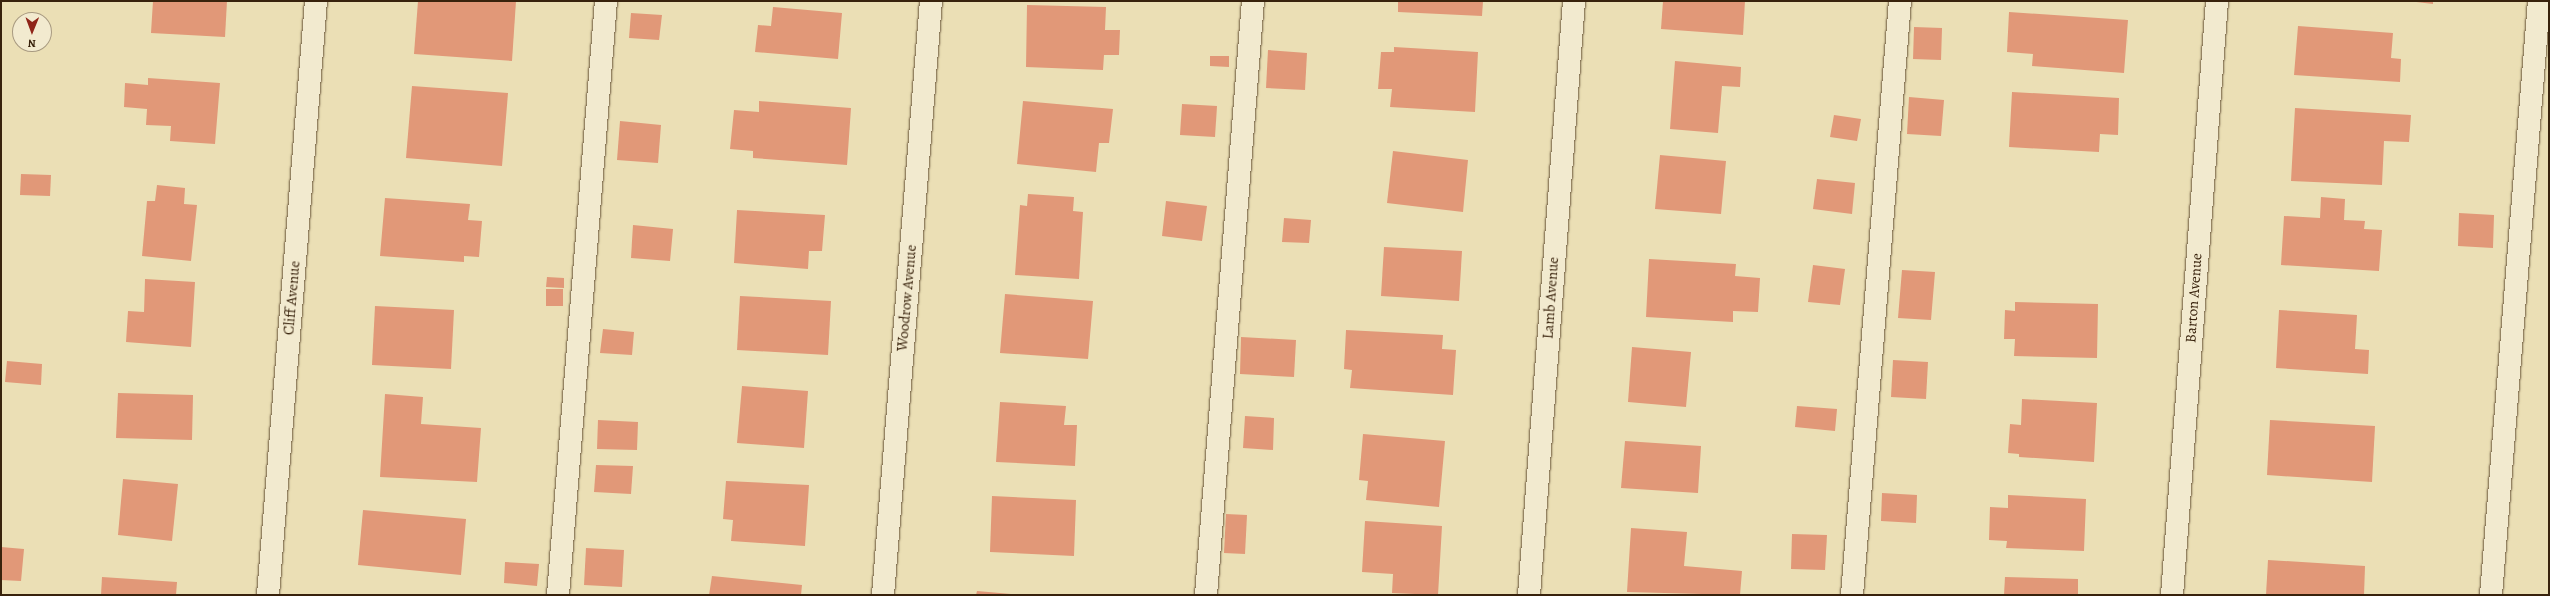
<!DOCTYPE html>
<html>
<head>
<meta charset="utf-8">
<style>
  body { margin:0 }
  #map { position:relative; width:2550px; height:596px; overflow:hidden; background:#ebdfb5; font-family:Alegreya,serif }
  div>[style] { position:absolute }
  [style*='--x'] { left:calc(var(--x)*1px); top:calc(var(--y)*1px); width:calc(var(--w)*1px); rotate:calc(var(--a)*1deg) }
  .building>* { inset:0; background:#e19878 }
  .roads { filter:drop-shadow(0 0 1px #655136) drop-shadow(0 0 1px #655136) }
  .service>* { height:22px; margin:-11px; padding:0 11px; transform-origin:11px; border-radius:11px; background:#f2eacf }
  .minor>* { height:22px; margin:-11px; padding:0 11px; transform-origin:11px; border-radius:11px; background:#f2eacf }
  span { translate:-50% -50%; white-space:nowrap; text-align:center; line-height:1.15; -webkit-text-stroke:3px #f2eacf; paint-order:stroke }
  .street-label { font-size:15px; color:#38220c }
  .frame { position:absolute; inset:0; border:2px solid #38220c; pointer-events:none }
  .north { position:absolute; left:12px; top:12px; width:40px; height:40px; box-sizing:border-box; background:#f2eacf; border:1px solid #a89a81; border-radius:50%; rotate:181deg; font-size:11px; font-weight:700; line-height:16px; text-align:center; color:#38220c }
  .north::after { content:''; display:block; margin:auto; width:14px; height:18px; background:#8f2418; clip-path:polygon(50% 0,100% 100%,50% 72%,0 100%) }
</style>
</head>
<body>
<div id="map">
  <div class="building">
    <div style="clip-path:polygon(153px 1px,227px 1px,225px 37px,151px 33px)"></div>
    <div style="clip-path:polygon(418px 1px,516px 1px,512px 61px,414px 54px)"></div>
    <div style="clip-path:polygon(1398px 1px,1483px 1px,1482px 16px,1398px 12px)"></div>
    <div style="clip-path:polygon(1663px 1px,1745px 1px,1743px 35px,1661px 29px)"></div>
    <div style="clip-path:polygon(2408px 1px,2433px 1px,2433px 4px)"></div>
    <div style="clip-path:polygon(1027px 5px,1106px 7px,1105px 30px,1120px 30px,1119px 55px,1104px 55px,1103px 70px,1026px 67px)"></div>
    <div style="clip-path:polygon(773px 7px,842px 13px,838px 59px,755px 52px,758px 25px,771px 26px)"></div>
    <div style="clip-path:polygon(2009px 12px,2128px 20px,2124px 73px,2032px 66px,2033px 54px,2007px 52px)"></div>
    <div style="clip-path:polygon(631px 13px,662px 15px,659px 40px,629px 38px)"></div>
    <div style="clip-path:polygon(2298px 26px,2393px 33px,2391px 58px,2401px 59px,2400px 82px,2294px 75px)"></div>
    <div style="clip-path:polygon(1914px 27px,1942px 28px,1941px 60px,1913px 59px)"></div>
    <div style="clip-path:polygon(1394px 47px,1478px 52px,1475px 112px,1390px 107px,1392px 89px,1378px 89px,1381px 52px,1394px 52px)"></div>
    <div style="clip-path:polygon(1268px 50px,1307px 53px,1305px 90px,1266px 88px)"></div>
    <div style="clip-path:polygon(1210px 56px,1229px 56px,1229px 67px,1210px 66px)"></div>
    <div style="clip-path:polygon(1675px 61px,1741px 67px,1740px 87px,1722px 86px,1718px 133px,1670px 129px)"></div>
    <div style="clip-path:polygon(148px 78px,220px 83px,215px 144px,170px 141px,171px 126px,146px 125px,147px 109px,124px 107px,125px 83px,148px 85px)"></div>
    <div style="clip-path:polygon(412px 86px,508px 93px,502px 166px,406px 158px)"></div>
    <div style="clip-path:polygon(2012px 92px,2119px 98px,2118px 135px,2100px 134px,2099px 152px,2009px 147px)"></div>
    <div style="clip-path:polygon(1909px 97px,1944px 100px,1941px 136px,1907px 134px)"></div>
    <div style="clip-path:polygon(759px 101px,851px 108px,847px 165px,753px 158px,753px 151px,730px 149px,734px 110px,759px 112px)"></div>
    <div style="clip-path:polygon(1023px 101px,1113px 109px,1109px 143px,1099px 143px,1096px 172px,1017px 164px)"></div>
    <div style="clip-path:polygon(1182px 104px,1217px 106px,1215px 137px,1180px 135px)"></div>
    <div style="clip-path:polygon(2295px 108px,2411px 115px,2409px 142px,2384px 141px,2382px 185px,2291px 181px)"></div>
    <div style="clip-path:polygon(1834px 115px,1861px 119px,1857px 141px,1830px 137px)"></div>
    <div style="clip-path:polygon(620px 121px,661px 125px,658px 163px,617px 160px)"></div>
    <div style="clip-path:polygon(1393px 151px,1468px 160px,1463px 212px,1387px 203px)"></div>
    <div style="clip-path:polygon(1660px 155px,1726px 161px,1721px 214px,1655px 209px)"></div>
    <div style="clip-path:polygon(21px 174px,51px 175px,50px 196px,20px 195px)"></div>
    <div style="clip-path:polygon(1817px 179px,1855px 183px,1852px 214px,1813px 209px)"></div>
    <div style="clip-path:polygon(157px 185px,185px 188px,184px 204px,197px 205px,191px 261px,142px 256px,147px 201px,155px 201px)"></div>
    <div style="clip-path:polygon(1028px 194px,1074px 197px,1073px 211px,1083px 212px,1079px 279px,1015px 275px,1020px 205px,1027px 206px)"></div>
    <div style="clip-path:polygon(2321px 197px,2345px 199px,2344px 220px,2365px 221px,2364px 229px,2382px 230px,2379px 271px,2281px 265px,2284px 216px,2320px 218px)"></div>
    <div style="clip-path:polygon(385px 198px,470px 204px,468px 220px,482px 221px,479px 257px,464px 256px,464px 262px,380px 256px)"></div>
    <div style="clip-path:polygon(1166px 201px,1207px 206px,1202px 241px,1162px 236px)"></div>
    <div style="clip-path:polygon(737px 210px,825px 215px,822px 251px,809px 251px,808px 269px,734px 263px)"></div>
    <div style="clip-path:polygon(2459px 213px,2494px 215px,2493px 248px,2458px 246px)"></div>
    <div style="clip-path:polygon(1284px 218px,1311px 220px,1309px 243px,1282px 242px)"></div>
    <div style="clip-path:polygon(633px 225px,673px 229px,670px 261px,631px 258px)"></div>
    <div style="clip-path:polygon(1384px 247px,1462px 251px,1459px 301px,1381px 296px)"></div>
    <div style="clip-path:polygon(1649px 259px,1736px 264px,1735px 276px,1760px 278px,1758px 312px,1733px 311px,1733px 322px,1646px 317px)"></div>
    <div style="clip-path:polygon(1813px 265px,1845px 269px,1840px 305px,1808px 302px)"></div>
    <div style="clip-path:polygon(1902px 270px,1935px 272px,1931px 320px,1898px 318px)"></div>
    <div style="clip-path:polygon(547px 277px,564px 278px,564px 288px,546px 287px)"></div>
    <div style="clip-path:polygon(145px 279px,195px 282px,191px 347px,126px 342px,128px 311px,144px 312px)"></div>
    <div style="clip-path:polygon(546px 289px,563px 289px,563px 306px,546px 306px)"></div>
    <div style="clip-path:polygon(1005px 294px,1093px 301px,1088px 359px,1000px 353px)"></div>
    <div style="clip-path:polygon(740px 296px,831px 301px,828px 355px,737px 350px)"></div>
    <div style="clip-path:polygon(2015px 302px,2098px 304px,2097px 358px,2014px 356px,2015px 339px,2004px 339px,2005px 310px,2015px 311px)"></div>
    <div style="clip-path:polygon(375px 306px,454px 310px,451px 369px,372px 365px)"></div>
    <div style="clip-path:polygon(2279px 310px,2357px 315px,2355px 349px,2369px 350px,2368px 374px,2276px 368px)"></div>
    <div style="clip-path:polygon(603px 329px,634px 332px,632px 355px,600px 353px)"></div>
    <div style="clip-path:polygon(1346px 330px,1443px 335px,1442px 349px,1456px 350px,1453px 395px,1350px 388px,1352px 370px,1344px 369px)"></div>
    <div style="clip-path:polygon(1241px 337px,1296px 340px,1294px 377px,1240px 374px)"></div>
    <div style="clip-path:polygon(1632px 347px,1691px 352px,1686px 407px,1628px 402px)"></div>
    <div style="clip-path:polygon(1893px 360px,1928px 362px,1926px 399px,1891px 397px)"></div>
    <div style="clip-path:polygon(7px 361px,42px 364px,41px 385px,5px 382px)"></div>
    <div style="clip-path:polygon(742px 386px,808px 391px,804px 448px,737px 443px)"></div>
    <div style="clip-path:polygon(118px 393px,193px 395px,192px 440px,116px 438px)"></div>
    <div style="clip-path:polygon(385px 394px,423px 397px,421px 424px,481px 428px,477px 482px,380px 477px)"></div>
    <div style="clip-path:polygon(2022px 399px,2097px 403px,2094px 462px,2019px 457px,2019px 454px,2008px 453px,2010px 424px,2021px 425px)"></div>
    <div style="clip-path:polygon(1000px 402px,1066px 406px,1064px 425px,1077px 425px,1075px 466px,996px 462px)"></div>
    <div style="clip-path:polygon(1797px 406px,1837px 409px,1835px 431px,1795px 427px)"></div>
    <div style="clip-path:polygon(1245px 416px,1274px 418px,1273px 450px,1243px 448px)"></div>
    <div style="clip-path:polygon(598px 420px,638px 422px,637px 450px,597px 449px)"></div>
    <div style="clip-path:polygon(2270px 420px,2375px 426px,2372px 482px,2267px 475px)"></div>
    <div style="clip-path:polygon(1363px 434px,1445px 441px,1439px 507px,1366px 500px,1368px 481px,1359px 480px)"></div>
    <div style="clip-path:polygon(1625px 441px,1701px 446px,1698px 493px,1621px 488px)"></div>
    <div style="clip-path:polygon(596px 465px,633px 466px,631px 494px,594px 492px)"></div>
    <div style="clip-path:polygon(123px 479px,178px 484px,172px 541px,118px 535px)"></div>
    <div style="clip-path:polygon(726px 481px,809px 485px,805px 546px,731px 541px,733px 520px,723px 519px)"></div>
    <div style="clip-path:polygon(1882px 493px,1917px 495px,1916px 523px,1881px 521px)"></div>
    <div style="clip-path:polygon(2008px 495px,2086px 499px,2084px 551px,2006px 548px,2007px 541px,1989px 540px,1990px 507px,2008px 508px)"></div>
    <div style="clip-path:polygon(992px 496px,1076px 500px,1074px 556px,990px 552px)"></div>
    <div style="clip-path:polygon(363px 510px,466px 519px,461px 575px,358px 565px)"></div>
    <div style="clip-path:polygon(1226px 514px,1247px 515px,1245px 554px,1224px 553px)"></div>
    <div style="clip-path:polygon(1365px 521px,1442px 526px,1438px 595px,1392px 593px,1393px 574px,1362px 572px)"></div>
    <div style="clip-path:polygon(1631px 528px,1687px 532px,1684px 566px,1742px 571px,1740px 595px,1627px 592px)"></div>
    <div style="clip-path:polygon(1792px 534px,1827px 535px,1825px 570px,1791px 569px)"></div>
    <div style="clip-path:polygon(1px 547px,24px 549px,21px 581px,1px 580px)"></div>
    <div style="clip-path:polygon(586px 548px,624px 550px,622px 587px,584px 585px)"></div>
    <div style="clip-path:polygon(2268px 560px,2365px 566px,2364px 595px,2266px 595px)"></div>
    <div style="clip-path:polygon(505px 562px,539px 564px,537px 586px,504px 583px)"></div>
    <div style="clip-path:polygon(712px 576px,802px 585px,801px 595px,709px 595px)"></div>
    <div style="clip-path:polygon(102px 577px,177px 582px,176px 595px,101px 595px)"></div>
    <div style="clip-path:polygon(2005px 577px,2078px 579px,2078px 595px,2004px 595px)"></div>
    <div style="clip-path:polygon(977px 591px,1011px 594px,1011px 595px,976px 595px)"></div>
  </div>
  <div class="roads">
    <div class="service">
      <div style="--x:558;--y:595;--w:596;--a:-85.38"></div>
      <div style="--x:1206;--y:595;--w:596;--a:-85.48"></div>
      <div style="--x:1852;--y:595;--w:596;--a:-85.38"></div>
      <div style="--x:2491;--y:595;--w:596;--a:-85.38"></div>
    </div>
    <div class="minor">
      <div style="--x:268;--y:595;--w:596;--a:-85.38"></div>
      <div style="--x:883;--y:595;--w:596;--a:-85.38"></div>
      <div style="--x:1529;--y:595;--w:596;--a:-85.67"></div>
      <div style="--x:2172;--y:595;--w:596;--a:-85.67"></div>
    </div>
  </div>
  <div class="street-label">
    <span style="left:292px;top:298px;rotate:-85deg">Cliff Avenue</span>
    <span style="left:907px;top:298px;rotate:-85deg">Woodrow Avenue</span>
    <span style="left:1551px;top:298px;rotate:-86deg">Lamb Avenue</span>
    <span style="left:2194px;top:298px;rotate:-86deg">Barton Avenue</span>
  </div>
  <div class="frame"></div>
  <div class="north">N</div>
</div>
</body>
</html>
